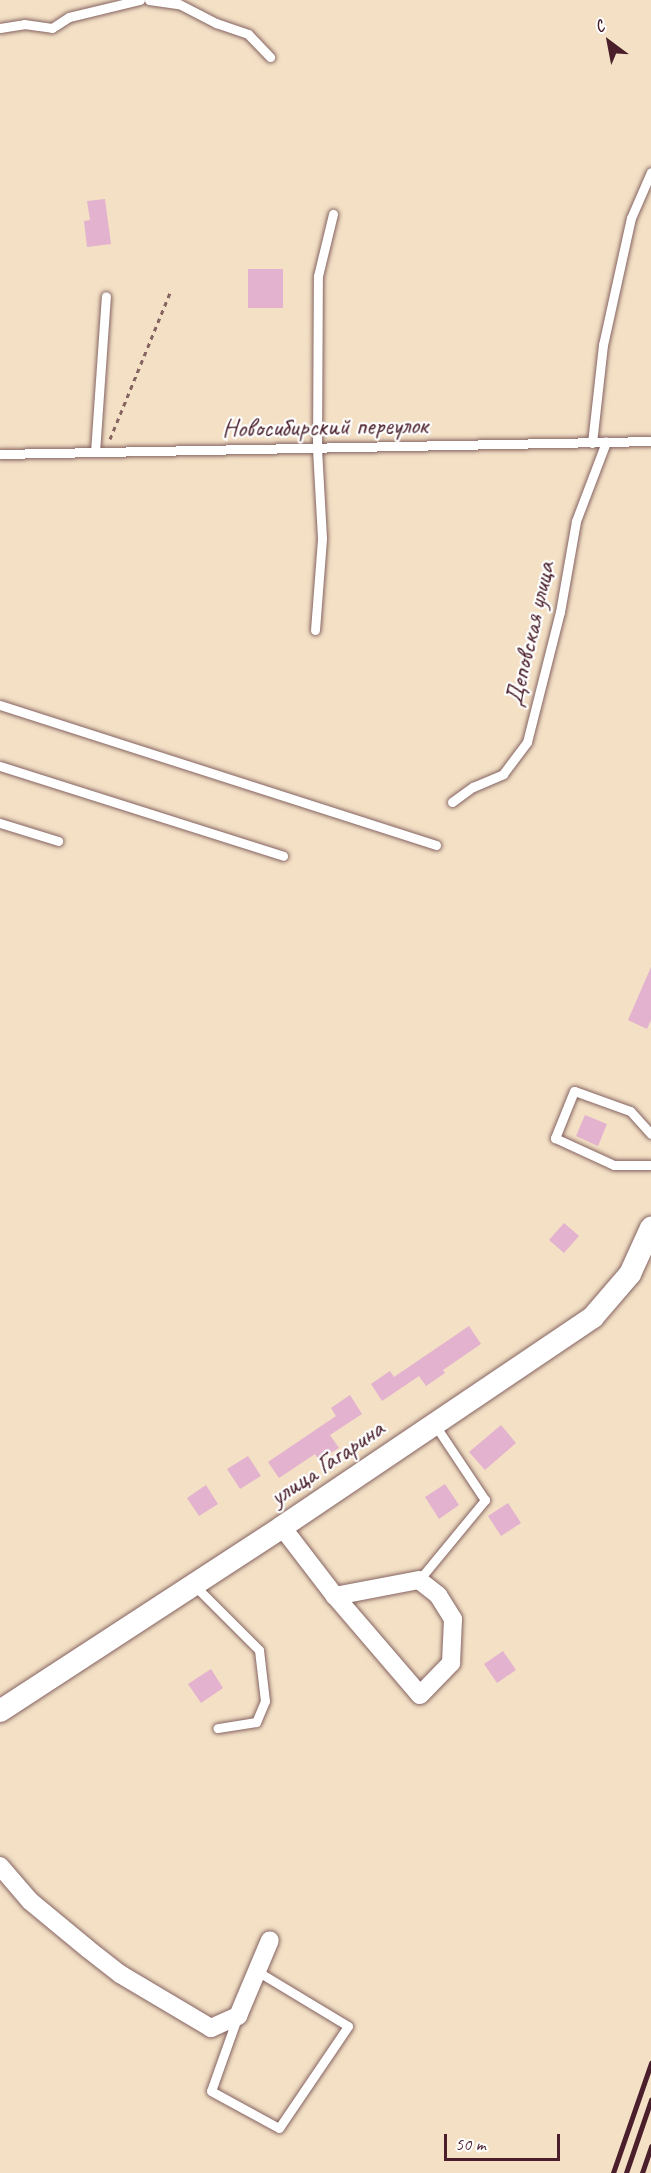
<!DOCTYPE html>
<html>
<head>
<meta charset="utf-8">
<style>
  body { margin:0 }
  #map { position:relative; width:651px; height:2173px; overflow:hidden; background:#f3e0c5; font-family:Caveat,sans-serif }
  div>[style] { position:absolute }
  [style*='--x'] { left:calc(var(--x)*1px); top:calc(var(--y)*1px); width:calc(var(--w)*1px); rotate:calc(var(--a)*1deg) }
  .building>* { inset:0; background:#e2b2ce }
  .path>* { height:3px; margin-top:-1.5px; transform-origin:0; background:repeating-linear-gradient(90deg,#856361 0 4.5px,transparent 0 9px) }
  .roads { filter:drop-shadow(0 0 2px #856361) drop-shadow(0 0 2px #856361) }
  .service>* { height:9px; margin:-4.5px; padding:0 4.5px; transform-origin:4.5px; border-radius:4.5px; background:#fff }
  .minor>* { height:18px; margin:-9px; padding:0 9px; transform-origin:9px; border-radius:9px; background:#fff }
  .tertiary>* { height:22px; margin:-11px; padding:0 11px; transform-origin:11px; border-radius:11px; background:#fff }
  .rail>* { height:4.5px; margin:-2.25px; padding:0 2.25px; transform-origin:2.25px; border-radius:2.25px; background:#4a1f2b }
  span { translate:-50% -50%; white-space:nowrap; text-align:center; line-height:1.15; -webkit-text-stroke:4.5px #fff; paint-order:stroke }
  .street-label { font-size:26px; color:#4a1f2b }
  .north { position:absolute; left:579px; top:12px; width:60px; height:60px; -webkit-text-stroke:4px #fff; paint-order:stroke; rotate:328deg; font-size:16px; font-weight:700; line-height:24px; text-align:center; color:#4a1f2b }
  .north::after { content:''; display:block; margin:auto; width:21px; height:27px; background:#4a1f2b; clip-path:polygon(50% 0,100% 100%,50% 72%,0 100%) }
  .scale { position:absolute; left:444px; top:2134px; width:116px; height:27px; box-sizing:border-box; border:3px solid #4a1f2b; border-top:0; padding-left:8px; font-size:18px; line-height:21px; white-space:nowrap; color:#4a1f2b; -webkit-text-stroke:4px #fff; paint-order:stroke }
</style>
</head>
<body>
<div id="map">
  <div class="building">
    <div style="clip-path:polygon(105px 199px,111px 244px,87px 247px,84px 221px,90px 220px,87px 201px)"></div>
    <div style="clip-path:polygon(248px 269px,283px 269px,283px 308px,248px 308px)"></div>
    <div style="clip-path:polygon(651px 967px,651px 1020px,647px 1029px,628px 1020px)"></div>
    <div style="clip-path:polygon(585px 1115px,607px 1124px,598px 1146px,576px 1136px)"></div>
    <div style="clip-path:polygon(564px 1223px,579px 1236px,564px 1253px,549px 1240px)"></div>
    <div style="clip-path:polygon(469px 1326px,481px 1344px,443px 1370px,445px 1373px,426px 1386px,419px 1376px,382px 1401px,371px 1384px,390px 1371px,394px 1377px)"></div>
    <div style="clip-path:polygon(350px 1395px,362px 1414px,330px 1435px,339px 1448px,319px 1460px,315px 1454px,279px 1478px,268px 1462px,336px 1416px,331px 1408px)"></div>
    <div style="clip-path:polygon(501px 1425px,516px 1443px,485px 1470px,469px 1452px)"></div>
    <div style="clip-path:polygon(248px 1456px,261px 1476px,240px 1489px,227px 1469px)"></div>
    <div style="clip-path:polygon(445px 1484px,459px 1505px,439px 1519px,425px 1497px)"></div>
    <div style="clip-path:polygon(206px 1485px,218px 1504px,199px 1516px,187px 1498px)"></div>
    <div style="clip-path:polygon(508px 1503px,521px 1523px,501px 1536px,488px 1516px)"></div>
    <div style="clip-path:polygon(503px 1651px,516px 1670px,497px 1683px,484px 1664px)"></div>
    <div style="clip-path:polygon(211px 1669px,223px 1688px,201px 1703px,188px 1684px)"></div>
  </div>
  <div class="path">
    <div style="--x:110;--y:439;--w:158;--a:-67.7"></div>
  </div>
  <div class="roads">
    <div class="service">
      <div style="--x:149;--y:0;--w:30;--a:8"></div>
      <div style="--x:179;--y:4;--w:42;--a:27.2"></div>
      <div style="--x:216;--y:23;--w:34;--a:19"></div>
      <div style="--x:248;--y:34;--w:32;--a:46"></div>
      <div style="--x:0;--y:28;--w:24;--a:-9"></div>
      <div style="--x:24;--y:24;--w:28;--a:8"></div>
      <div style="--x:52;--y:28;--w:20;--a:-33"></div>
      <div style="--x:69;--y:17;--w:73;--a:-13.5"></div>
      <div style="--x:592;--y:443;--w:99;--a:-83.6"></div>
      <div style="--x:603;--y:345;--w:130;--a:-77.6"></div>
      <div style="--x:631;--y:218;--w:50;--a:-66.5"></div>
      <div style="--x:95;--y:452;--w:156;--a:-86"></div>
      <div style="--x:0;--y:454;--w:651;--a:-1.14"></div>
      <div style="--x:315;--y:630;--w:92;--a:-85.6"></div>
      <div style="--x:322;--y:538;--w:89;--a:-93.2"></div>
      <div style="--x:317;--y:449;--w:173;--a:-89.7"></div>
      <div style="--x:318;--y:276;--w:64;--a:-76.4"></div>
      <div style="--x:0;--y:705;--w:458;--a:17.8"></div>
      <div style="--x:0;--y:766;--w:297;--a:17.6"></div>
      <div style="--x:452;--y:802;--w:26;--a:-36"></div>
      <div style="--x:473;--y:787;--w:33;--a:-23"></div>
      <div style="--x:503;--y:774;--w:40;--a:-53"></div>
      <div style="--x:527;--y:742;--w:134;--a:-75.8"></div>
      <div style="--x:560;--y:612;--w:92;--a:-80"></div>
      <div style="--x:576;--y:521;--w:85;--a:-69.2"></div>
      <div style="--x:0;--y:823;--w:61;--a:17.2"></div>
      <div style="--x:651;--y:1134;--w:31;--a:-132"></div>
      <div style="--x:630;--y:1111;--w:59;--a:-160.3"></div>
      <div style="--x:574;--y:1091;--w:51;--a:112"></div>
      <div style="--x:555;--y:1138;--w:65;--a:24.6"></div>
      <div style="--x:614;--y:1165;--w:37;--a:0"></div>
      <div style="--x:419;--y:1580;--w:104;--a:-50.5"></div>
      <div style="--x:485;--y:1500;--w:90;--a:-123.7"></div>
      <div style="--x:194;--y:1585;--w:92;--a:45"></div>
      <div style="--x:259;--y:1650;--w:51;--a:83.3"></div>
      <div style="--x:265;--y:1701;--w:23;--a:113"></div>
      <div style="--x:256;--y:1722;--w:39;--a:171"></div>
      <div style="--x:237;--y:2018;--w:77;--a:109.6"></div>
      <div style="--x:211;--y:2091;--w:77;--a:28.6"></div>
      <div style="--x:279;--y:2128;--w:123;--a:-55.9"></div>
      <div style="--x:348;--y:2026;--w:106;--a:-148.9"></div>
    </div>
    <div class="minor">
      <div style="--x:282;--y:1527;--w:87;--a:52.5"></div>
      <div style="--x:335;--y:1596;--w:130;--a:49.4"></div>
      <div style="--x:420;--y:1695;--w:45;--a:-45.9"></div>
      <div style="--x:451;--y:1663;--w:44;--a:-87.4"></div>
      <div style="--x:453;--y:1619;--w:28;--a:-122"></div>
      <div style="--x:438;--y:1595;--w:24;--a:-142"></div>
      <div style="--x:419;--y:1580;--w:86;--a:169.2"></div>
      <div style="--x:0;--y:1866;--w:46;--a:49.4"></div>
      <div style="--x:30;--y:1901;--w:75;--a:39.6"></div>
      <div style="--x:88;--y:1949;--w:41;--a:38"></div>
      <div style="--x:120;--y:1974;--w:106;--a:30.7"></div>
      <div style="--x:211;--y:2028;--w:30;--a:-24"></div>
      <div style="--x:238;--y:2016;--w:82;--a:-67.2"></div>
    </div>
    <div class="tertiary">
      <div style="--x:0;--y:1711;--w:337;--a:-33.1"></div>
      <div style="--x:282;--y:1527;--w:375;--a:-34"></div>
      <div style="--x:593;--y:1317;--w:57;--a:-49.3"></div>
      <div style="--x:630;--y:1274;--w:51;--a:-65.5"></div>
    </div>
  </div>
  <div class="rail">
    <div style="--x:613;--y:2173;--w:116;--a:-70.9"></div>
    <div style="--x:626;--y:2173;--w:77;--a:-71.1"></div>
    <div style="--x:642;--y:2173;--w:28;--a:-71"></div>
  </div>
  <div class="street-label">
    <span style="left:325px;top:427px;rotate:-1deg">Новосибирский переулок</span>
    <span style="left:530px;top:634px;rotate:-77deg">Деповская улица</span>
    <span style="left:327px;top:1463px;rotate:-34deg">улица Гагарина</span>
  </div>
  <div class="north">С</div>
  <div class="scale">50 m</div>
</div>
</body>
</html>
